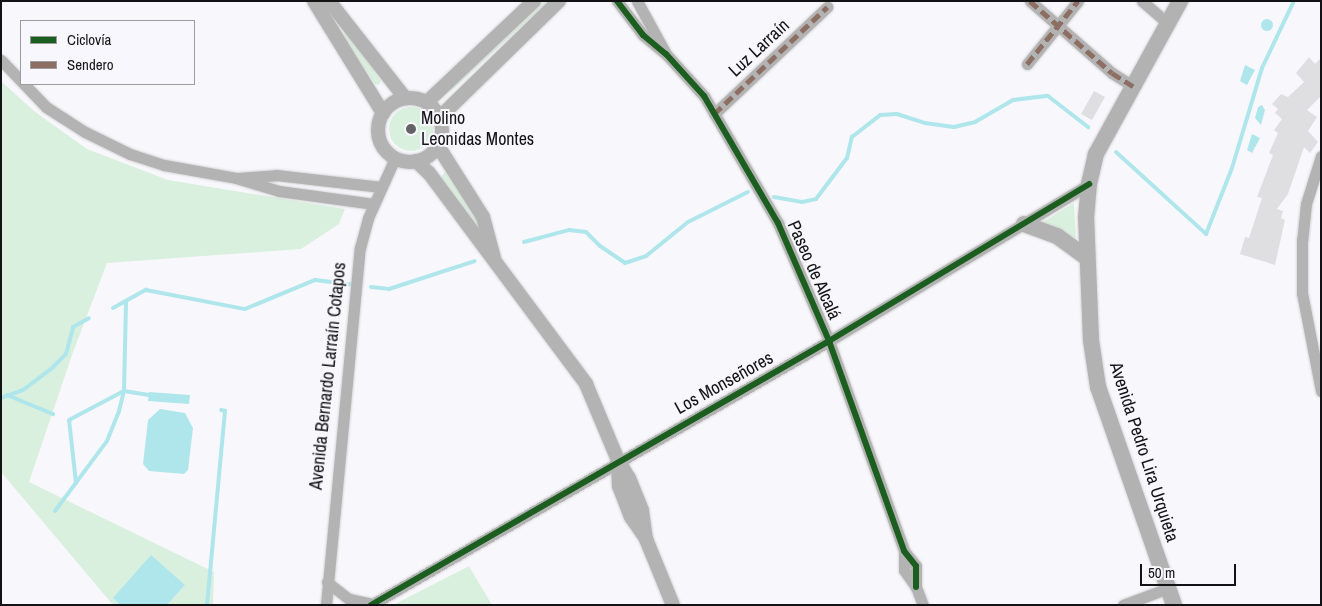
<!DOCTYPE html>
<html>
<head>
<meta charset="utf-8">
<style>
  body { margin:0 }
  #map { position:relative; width:1322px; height:606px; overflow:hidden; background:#f8f8fc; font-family:"Archivo Narrow",sans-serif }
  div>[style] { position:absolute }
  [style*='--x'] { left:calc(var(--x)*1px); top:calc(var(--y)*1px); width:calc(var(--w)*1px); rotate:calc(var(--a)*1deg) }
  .green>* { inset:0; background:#daf0de }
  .round { border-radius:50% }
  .water>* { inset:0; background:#aee6ec }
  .stream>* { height:4px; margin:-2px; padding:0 2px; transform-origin:2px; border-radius:2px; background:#aee6ec }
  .building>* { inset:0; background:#dfdfe1 }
  .roads { filter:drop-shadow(0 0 1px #d4d4d6) drop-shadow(0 0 1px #d4d4d6) }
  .minor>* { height:11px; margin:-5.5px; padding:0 5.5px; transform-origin:5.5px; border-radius:5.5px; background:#b4b3b3 }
  .tertiary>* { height:14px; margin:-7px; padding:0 7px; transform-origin:7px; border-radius:7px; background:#b4b3b3 }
  .tertiary>.ring { margin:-7px; padding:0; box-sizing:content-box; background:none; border:14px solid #b4b3b3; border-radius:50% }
  .secondary>* { height:16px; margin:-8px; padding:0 8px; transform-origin:8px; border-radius:8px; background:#b2b2b3 }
  .quiet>* { height:5px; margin-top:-2.5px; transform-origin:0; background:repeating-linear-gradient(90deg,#8d6e63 0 10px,transparent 0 15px) }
  .cycleway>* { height:6px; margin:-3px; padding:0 3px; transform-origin:3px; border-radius:3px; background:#1b5e20 }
  .dots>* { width:14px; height:14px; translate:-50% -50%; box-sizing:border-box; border:2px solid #f7f7fd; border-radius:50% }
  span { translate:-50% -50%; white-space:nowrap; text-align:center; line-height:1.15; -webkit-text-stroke:4px #f7f7fd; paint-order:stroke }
  .street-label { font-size:18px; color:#131315 }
  .poi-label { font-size:18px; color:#131315 }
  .left { translate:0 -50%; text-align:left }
  .frame { position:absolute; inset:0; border:2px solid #131315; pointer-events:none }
  .legend { position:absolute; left:20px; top:20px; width:175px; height:65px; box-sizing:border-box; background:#f7f7fd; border:1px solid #9c9ca0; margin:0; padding:6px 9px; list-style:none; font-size:15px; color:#131315 }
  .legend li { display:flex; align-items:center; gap:10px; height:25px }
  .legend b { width:25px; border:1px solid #9c9ca0 }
  .scale { position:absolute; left:1140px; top:564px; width:96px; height:22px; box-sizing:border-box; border:2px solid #131315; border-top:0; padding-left:6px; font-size:15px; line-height:18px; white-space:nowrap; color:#131315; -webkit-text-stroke:4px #f7f7fd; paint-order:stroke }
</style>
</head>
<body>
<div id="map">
  <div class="green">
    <div style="clip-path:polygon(544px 1px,549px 1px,450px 92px,451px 89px)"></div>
    <div style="clip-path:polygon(344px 33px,348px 33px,381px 81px,379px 85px,375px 84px,343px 37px)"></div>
    <div style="clip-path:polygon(1px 81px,34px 111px,87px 149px,168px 180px,345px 209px,339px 224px,301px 249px,107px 263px,72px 355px,29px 482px,214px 572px,213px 605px,167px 605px,185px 585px,113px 598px,120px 605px,113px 605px,1px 472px)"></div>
    <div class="round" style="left:389px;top:107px;width:44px;height:44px"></div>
    <div style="clip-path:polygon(445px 172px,473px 210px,480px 229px,468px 219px,440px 178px)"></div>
    <div style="clip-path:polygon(1074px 203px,1076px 238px,1043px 222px)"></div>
    <div style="clip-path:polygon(469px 566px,492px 605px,393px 605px)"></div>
  </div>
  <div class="water">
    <div class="round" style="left:1261px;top:19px;width:12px;height:12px"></div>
    <div style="clip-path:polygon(1245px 65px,1255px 70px,1247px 85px,1240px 81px)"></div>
    <div style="clip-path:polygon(1262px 105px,1265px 110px,1261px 125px,1255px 118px,1258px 107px)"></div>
    <div style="clip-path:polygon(1252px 134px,1260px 138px,1252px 153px,1247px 150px)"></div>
    <div style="clip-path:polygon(149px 392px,190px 395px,189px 404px,148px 401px)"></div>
    <div style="clip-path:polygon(160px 409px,185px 413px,193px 428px,188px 470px,184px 474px,149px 471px,143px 464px,148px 420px)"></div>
    <div style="clip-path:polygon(151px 555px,185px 585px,167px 605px,120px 605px,113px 598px)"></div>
  </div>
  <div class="stream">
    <div style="--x:1116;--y:152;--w:122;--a:42.3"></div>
    <div style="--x:1206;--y:234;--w:71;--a:-68.5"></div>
    <div style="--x:1232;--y:168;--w:104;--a:-73.3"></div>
    <div style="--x:1262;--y:68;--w:74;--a:-64.5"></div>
    <div style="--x:774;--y:197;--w:28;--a:10"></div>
    <div style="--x:802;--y:202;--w:14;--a:-12"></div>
    <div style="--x:816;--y:199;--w:51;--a:-52.9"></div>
    <div style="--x:847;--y:158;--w:22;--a:-77"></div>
    <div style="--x:852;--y:137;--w:36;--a:-38"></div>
    <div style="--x:880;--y:115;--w:17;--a:-3"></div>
    <div style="--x:897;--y:114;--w:29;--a:18"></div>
    <div style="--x:925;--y:123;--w:29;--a:8"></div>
    <div style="--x:954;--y:127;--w:22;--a:-13"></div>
    <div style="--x:975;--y:122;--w:44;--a:-30.1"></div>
    <div style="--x:1013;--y:100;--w:35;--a:-7"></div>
    <div style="--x:1048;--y:96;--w:51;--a:37.8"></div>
    <div style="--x:524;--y:242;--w:47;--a:-14.9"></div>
    <div style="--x:569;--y:230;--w:17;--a:7"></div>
    <div style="--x:586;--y:232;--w:20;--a:45"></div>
    <div style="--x:600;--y:246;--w:30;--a:34"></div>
    <div style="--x:625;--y:263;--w:22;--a:-18"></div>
    <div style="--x:646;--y:256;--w:54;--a:-39"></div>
    <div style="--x:688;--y:222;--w:67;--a:-26.6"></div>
    <div style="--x:371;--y:287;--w:18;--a:6"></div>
    <div style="--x:389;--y:289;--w:90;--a:-18"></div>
    <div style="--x:113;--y:308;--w:38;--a:-29"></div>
    <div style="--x:146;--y:290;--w:101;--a:10.9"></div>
    <div style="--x:245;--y:309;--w:76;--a:-22.5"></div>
    <div style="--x:315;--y:280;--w:35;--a:7"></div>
    <div style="--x:7;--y:395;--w:50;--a:22.4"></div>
    <div style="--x:1;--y:398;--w:23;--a:-20"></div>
    <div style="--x:23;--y:390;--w:38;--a:-37"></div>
    <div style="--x:53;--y:367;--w:18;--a:-45"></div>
    <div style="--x:66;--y:354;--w:28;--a:-75"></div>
    <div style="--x:73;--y:327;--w:18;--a:-29"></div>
    <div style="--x:76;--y:483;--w:63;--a:-96.3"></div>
    <div style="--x:69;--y:420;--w:62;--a:-27.8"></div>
    <div style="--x:124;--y:391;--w:25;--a:9"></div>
    <div style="--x:55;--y:511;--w:87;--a:-53.4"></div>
    <div style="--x:107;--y:441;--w:32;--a:-68"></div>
    <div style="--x:119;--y:411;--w:21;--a:-76"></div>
    <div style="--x:124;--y:391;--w:89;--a:-88.7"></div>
    <div style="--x:207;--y:605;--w:195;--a:-84.7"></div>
    <div style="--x:225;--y:411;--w:4;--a:-166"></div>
  </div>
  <div class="building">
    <div style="clip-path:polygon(1309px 57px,1315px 64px,1321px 58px,1321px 96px,1307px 110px,1317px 117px,1308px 131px,1318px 142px,1310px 153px,1304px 147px,1288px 194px,1277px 209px,1283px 211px,1281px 218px,1285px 220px,1275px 265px,1240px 254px,1245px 237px,1249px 238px,1262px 198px,1257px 197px,1273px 155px,1269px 153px,1278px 133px,1274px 130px,1282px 119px,1275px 113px,1278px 109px,1272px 104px,1281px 94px,1288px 97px,1304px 82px,1296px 73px)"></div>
    <div style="clip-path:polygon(1094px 91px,1105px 97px,1092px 120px,1081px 114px)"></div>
    <div class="round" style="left:405.5px;top:122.5px;width:11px;height:11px"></div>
  </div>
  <div class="roads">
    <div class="minor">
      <div style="--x:617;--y:1;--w:43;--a:52.6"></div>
      <div style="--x:643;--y:35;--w:30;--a:40"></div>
      <div style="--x:666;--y:54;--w:57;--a:47.9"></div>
      <div style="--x:704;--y:96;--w:147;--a:59.8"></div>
      <div style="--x:778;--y:223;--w:129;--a:66.6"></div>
      <div style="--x:829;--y:341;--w:223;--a:70.3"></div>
      <div style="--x:904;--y:551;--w:19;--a:51"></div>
      <div style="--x:916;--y:566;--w:21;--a:90"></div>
      <div style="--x:637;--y:1;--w:58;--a:61.2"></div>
      <div style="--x:1030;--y:1;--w:109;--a:41.3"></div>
      <div style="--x:1112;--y:73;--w:25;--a:32"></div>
      <div style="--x:1142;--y:1;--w:35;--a:41"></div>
      <div style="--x:1;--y:60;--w:65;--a:46.2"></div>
      <div style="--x:46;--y:107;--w:46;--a:32.7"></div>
      <div style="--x:85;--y:132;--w:50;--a:26.1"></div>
      <div style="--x:130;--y:154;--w:36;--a:18"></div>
      <div style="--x:164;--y:165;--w:73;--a:10.2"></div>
      <div style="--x:236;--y:178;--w:45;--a:16.8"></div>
      <div style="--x:279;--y:191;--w:96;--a:7.8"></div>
      <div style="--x:1027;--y:64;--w:81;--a:-51"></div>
      <div style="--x:714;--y:114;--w:156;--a:-43.4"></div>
      <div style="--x:1321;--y:156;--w:50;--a:107.4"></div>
      <div style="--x:1306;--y:204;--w:36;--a:96"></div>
      <div style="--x:1302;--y:240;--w:53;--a:90"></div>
      <div style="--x:1302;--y:293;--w:100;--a:79"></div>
      <div style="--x:237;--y:178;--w:39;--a:-4"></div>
      <div style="--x:276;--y:175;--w:106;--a:6.5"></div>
      <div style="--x:904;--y:551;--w:19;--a:90"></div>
      <div style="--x:904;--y:570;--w:21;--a:55"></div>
      <div style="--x:916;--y:587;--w:19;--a:69"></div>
      <div style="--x:327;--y:582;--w:28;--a:38"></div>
      <div style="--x:349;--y:599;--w:25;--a:12"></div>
      <div style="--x:326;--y:605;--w:359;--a:-84.6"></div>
      <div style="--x:360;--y:248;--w:31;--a:-75"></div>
      <div style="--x:368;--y:218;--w:66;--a:-65.8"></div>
      <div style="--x:371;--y:605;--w:529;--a:-29.96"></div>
      <div style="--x:829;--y:341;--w:304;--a:-31.1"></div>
      <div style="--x:1123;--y:605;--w:48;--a:-20.7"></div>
    </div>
    <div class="tertiary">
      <div style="--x:314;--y:1;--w:132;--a:58.4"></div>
      <div style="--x:329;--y:1;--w:123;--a:51.9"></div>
      <div class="ring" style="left:378px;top:98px;width:50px;height:50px"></div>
      <div style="--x:427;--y:102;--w:147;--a:-43.3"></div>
      <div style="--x:440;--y:117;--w:166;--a:-44.3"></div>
      <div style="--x:438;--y:146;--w:84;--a:57.6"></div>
      <div style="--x:483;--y:217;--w:42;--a:75"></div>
      <div style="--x:416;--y:161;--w:18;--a:43"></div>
      <div style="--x:429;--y:173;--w:263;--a:53.3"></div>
      <div style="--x:586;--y:384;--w:82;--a:67.2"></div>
      <div style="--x:618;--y:460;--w:21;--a:59"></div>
      <div style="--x:629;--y:478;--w:35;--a:68"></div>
      <div style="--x:642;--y:511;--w:28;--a:82"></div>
      <div style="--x:646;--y:539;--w:71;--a:67.8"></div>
      <div style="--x:618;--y:460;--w:26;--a:88"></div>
      <div style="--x:619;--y:486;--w:33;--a:69"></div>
      <div style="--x:631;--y:517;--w:24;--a:55"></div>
    </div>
    <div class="secondary">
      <div style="--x:1024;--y:224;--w:35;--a:20"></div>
      <div style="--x:1057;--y:236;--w:37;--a:36"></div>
      <div style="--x:1174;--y:605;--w:231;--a:-109.2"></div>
      <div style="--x:1098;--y:387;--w:48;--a:-98.5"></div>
      <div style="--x:1091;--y:340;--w:122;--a:-92.3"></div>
      <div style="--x:1086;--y:218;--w:34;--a:-85"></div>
      <div style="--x:1089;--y:184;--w:31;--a:-77"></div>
      <div style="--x:1096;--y:154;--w:175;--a:-61.2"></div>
    </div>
  </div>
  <div class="quiet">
    <div style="--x:1030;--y:1;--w:109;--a:41.3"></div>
    <div style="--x:1112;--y:73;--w:25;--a:32"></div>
    <div style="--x:1027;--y:64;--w:81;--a:-51"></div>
    <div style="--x:714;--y:114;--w:156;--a:-43.4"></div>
  </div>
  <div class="cycleway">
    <div style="--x:617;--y:1;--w:43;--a:52.6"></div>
    <div style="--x:643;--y:35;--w:30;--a:40"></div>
    <div style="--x:666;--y:54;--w:57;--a:47.9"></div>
    <div style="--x:704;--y:96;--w:147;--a:59.8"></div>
    <div style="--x:778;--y:223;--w:129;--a:66.6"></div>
    <div style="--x:829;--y:341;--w:223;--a:70.3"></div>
    <div style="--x:904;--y:551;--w:19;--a:51"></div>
    <div style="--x:916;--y:566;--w:21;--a:90"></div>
    <div style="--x:371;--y:605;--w:529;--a:-29.96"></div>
    <div style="--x:829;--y:341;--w:304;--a:-31.1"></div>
  </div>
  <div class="dots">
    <div style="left:411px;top:129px;background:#636366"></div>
  </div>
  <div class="street-label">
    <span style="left:759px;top:48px;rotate:-43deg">Luz Larraín</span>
    <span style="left:814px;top:270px;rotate:66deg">Paseo de Alcalá</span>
    <span style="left:328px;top:376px;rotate:-84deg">Avenida Bernardo Larraín Cotapos</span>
    <span style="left:724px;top:383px;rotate:-29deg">Los Monseñores</span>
    <span style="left:1144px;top:452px;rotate:72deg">Avenida Pedro Lira Urquieta</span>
  </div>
  <div class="poi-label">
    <span class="left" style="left:421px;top:129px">Molino<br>Leonidas Montes</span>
  </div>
  <div class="frame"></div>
  <ul class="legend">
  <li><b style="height:6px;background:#1b5e20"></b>Ciclovía</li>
  <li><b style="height:6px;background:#8d6e63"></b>Sendero</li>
  </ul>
  <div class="scale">50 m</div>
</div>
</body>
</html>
